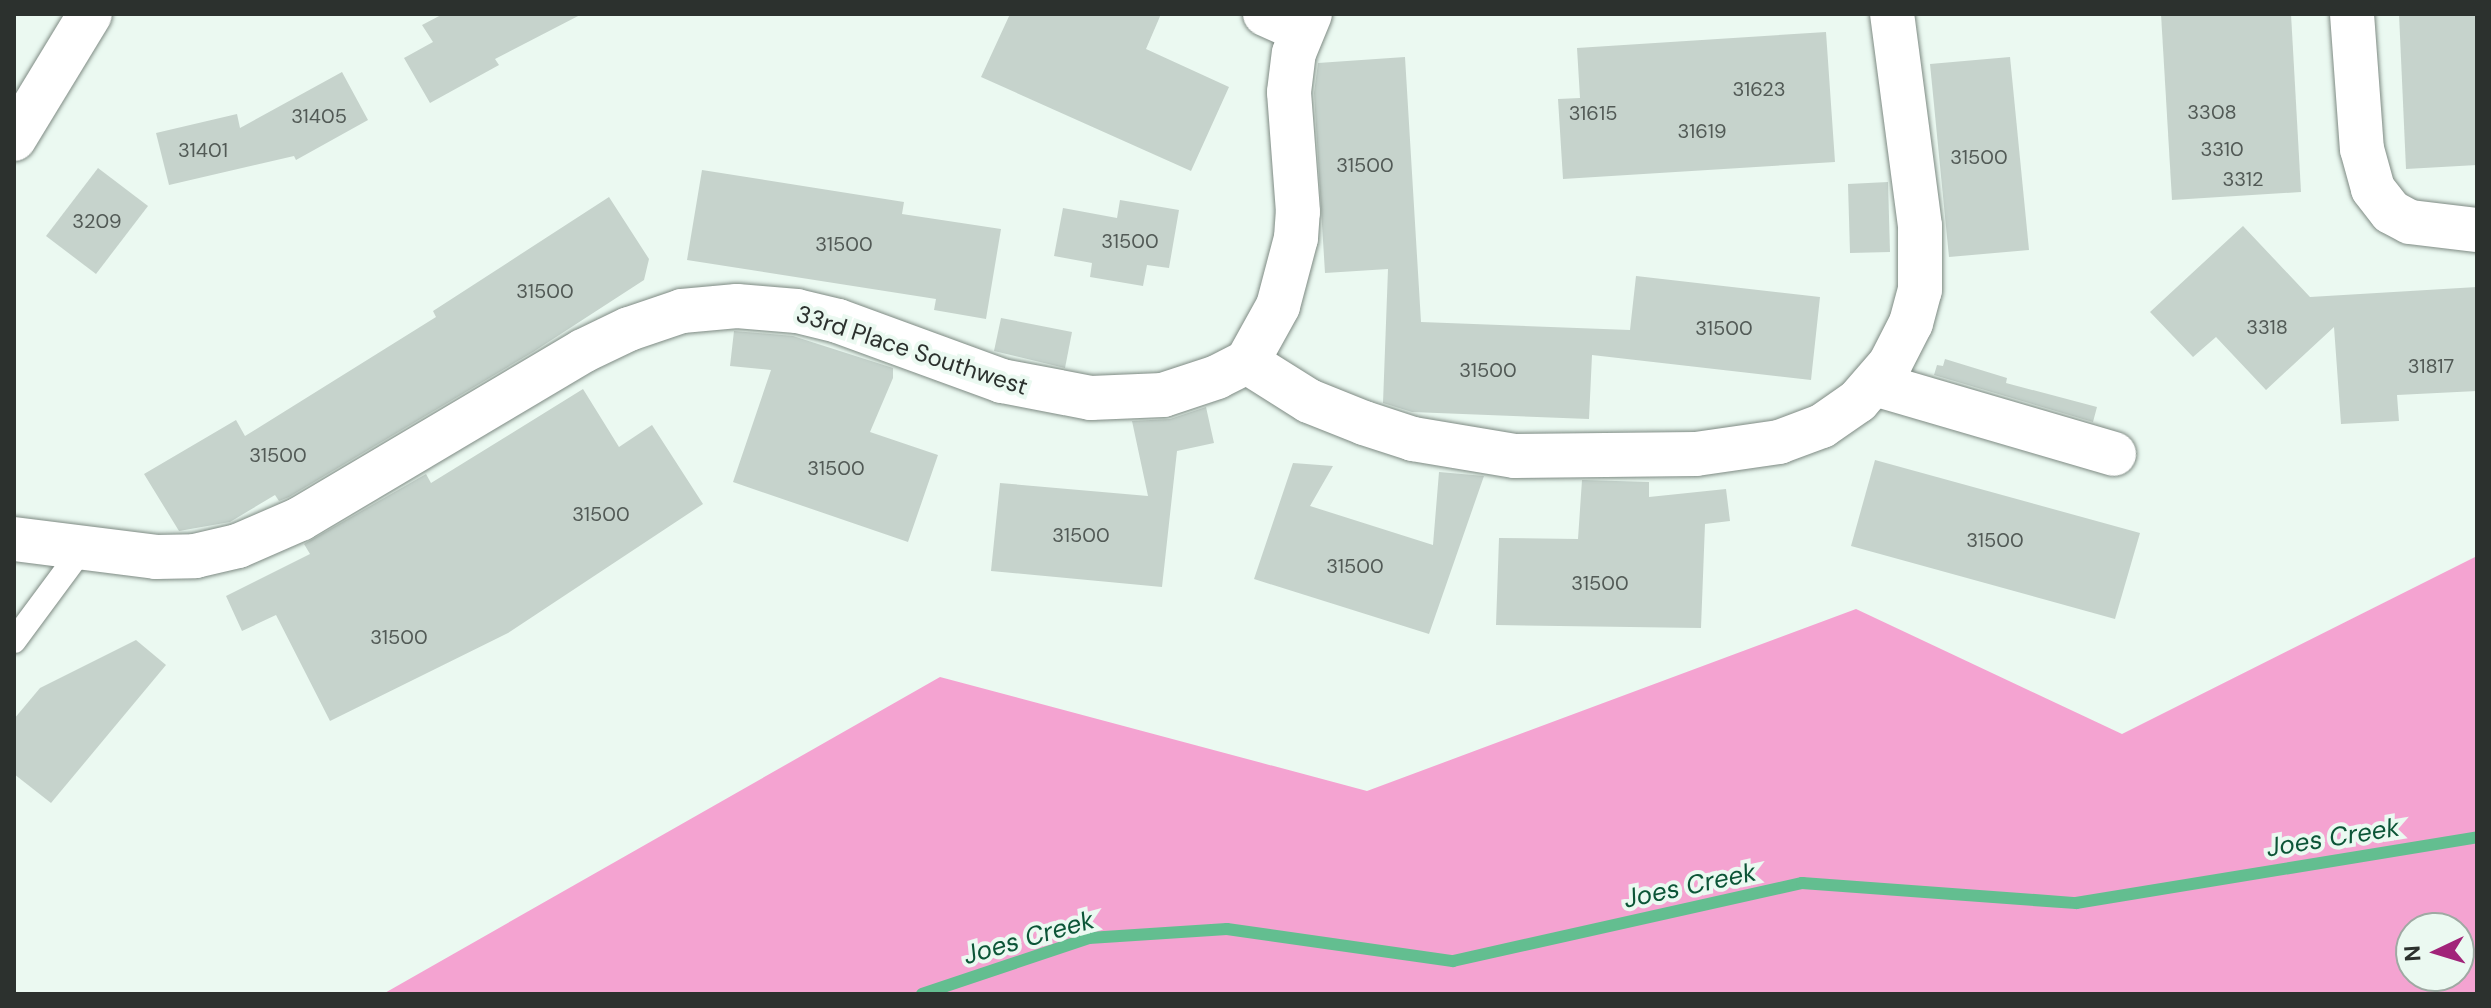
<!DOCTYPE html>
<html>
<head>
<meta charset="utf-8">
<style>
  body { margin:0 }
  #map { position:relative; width:2491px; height:1008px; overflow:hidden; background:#ebf9f1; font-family:"DM Sans",sans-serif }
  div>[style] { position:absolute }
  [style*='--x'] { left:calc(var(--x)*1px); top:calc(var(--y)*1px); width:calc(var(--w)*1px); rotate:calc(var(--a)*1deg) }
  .forest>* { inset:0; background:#f4a3d1 }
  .stream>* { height:12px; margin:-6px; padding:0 6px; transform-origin:6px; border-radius:6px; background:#63be90 }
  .building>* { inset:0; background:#c6d3cc }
  .roads { filter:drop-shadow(0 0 2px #7e8a83) drop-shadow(0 0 2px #7e8a83) }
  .service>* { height:24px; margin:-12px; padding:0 12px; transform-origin:12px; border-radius:12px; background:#fff }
  .minor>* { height:44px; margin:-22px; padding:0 22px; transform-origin:22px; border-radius:22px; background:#fff }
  span { translate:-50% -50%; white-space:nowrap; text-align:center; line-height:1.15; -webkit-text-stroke:8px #ebf9f1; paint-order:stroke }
  .number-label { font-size:20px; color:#525a56 }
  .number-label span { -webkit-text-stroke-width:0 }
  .street-label { font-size:24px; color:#2c312e }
  .water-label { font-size:26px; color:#0c5537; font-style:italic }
  .frame { position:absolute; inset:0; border:16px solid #2c312e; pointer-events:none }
  .north { position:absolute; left:2395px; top:912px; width:80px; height:80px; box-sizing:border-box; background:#ebf9f1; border:2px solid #9fa9a3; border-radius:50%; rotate:266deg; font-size:22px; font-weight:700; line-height:32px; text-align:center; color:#2c312e }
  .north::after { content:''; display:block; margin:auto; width:28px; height:36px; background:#a12479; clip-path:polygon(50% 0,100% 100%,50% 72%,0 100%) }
</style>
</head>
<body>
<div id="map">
  <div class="forest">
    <div style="clip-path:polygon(evenodd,2477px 556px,2477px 994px,383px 994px,940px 677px,1367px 791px,1856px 609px,2122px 734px,2477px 556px,2411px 928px,2459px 928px,2459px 976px,2411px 976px,2411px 928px)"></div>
  </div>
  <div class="stream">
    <div style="--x:922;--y:994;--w:176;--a:-18.5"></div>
    <div style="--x:1089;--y:938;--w:138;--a:-3.7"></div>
    <div style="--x:1227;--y:929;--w:228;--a:8.1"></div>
    <div style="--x:1453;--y:961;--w:358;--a:-12.6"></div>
    <div style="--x:1802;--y:883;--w:275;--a:4.2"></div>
    <div style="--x:2076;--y:903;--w:406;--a:-9.3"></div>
  </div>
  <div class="building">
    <div style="clip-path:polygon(443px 14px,582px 14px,495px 59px,499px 65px,430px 103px,404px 58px,433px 42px,422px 25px)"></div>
    <div style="clip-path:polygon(1010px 14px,1161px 14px,1146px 49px,1229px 87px,1191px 171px,981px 77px)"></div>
    <div style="clip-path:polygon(2161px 14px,2291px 14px,2301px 192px,2172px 200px)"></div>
    <div style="clip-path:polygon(2399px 14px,2477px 14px,2477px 165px,2406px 169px)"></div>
    <div style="clip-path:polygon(1826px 32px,1835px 162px,1563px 179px,1558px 99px,1580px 98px,1577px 48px)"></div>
    <div style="clip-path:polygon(1405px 57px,1421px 322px,1630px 330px,1636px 276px,1820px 297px,1811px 380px,1592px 355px,1589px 419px,1412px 412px,1383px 403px,1388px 269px,1325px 273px,1314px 93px,1318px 63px)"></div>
    <div style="clip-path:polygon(2010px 57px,2029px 250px,1949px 257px,1930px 64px)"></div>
    <div style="clip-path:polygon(342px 72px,368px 120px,296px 160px,294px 156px,169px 185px,156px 133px,237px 114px,240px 128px)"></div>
    <div style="clip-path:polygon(98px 168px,148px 206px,96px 274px,46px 236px)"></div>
    <div style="clip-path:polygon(702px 170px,904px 202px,902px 214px,1001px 229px,986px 319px,934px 310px,936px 299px,687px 260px)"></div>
    <div style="clip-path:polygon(1888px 182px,1890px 252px,1850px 253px,1848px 184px)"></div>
    <div style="clip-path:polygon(609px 197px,649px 259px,644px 280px,533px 352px,289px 497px,279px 501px,275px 495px,230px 522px,179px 531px,144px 474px,236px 420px,245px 436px,436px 317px,433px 311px)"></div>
    <div style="clip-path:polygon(1120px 200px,1179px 210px,1169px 268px,1147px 265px,1143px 286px,1090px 277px,1092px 263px,1054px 256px,1063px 208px,1117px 218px)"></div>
    <div style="clip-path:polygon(2243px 226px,2310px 297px,2477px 287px,2477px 391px,2397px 395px,2399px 421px,2341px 424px,2334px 327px,2266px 390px,2216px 337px,2193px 357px,2150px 312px)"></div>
    <div style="clip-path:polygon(1001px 318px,1072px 332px,1065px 368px,994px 351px)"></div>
    <div style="clip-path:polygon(734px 331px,793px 336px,893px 368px,893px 378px,870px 432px,938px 455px,908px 542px,733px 482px,771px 370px,730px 366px)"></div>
    <div style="clip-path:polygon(1945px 359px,2007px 378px,2006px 383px,2097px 407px,2093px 422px,1934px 375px,1937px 365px,1943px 366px)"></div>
    <div style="clip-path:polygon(583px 389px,619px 447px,652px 425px,703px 504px,508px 633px,330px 721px,276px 615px,242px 631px,226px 596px,310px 554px,304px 544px,426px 474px,431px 483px)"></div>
    <div style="clip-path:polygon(1206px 407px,1214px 443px,1177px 451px,1162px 587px,991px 571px,1000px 483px,1148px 496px,1132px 421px,1170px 419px)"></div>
    <div style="clip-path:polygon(1875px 460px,2140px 533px,2115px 619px,1851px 546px)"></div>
    <div style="clip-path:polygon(1293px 463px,1333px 466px,1310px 506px,1433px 545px,1439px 472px,1484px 476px,1429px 634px,1254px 579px)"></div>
    <div style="clip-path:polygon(1582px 480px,1649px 482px,1649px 497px,1726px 489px,1730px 521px,1705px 524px,1701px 628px,1496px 625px,1499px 538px,1578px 539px)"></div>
    <div style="clip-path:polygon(136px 640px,166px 665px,51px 803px,14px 774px,14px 719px,40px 688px)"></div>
  </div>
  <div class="roads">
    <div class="service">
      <div style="--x:14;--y:641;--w:114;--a:-53.5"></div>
    </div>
    <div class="minor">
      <div style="--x:1265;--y:14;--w:39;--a:24"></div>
      <div style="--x:2352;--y:14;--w:135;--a:85.8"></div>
      <div style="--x:2362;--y:149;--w:41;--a:74.6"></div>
      <div style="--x:2373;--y:189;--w:29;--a:52"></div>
      <div style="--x:2391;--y:212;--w:21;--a:28"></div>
      <div style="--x:2410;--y:222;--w:67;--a:6.8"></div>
      <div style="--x:14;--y:139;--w:146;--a:-58.7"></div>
      <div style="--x:1247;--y:362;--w:73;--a:32.2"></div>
      <div style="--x:1309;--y:401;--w:59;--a:21.8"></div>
      <div style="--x:1364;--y:423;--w:52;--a:18.1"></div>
      <div style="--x:1413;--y:439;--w:103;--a:9.5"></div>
      <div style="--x:1515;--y:456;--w:181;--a:-0.6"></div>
      <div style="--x:1696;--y:454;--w:84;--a:-8.2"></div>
      <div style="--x:1779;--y:442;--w:46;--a:-20.4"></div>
      <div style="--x:1822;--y:426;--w:44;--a:-34.8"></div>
      <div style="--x:1858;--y:401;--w:49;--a:-49.1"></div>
      <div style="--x:1890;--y:364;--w:46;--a:-62.9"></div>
      <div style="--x:1911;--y:323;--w:34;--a:-75"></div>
      <div style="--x:1920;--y:290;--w:64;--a:-90"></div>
      <div style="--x:1920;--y:226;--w:214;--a:-97.5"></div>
      <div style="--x:1247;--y:362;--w:64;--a:-61"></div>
      <div style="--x:1278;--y:306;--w:70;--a:-75.2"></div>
      <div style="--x:1296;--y:238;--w:26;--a:-86"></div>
      <div style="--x:1298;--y:212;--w:120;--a:-94.3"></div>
      <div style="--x:1289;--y:92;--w:39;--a:-83"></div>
      <div style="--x:1294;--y:53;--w:42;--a:-67.7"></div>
      <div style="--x:1875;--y:384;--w:249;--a:16.3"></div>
      <div style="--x:14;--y:539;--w:143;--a:7.2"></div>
      <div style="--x:156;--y:557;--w:39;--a:-1"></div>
      <div style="--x:195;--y:556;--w:44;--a:-13.1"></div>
      <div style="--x:238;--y:546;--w:68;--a:-23.5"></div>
      <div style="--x:300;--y:519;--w:329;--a:-30.7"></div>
      <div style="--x:583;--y:351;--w:51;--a:-25.6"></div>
      <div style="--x:629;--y:329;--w:56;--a:-18.8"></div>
      <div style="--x:682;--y:311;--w:55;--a:-5.2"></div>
      <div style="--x:737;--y:306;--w:60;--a:4.8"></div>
      <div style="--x:797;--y:311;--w:42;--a:13.7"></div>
      <div style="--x:838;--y:321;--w:175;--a:20.1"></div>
      <div style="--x:1002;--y:381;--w:91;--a:10.8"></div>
      <div style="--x:1091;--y:398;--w:72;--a:-2.4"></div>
      <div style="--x:1163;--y:395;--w:57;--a:-18.4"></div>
      <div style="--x:1217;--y:377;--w:34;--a:-27"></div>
    </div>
  </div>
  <div class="number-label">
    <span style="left:1759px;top:89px">31623</span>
    <span style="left:2212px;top:112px">3308</span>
    <span style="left:1593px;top:113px">31615</span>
    <span style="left:319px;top:116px">31405</span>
    <span style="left:1702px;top:131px">31619</span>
    <span style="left:2222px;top:149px">3310</span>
    <span style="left:203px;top:150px">31401</span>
    <span style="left:1979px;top:157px">31500</span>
    <span style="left:1365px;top:165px">31500</span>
    <span style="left:2243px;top:179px">3312</span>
    <span style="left:97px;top:221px">3209</span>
    <span style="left:1130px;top:241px">31500</span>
    <span style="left:844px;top:244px">31500</span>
    <span style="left:545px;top:291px">31500</span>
    <span style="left:2267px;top:327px">3318</span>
    <span style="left:1724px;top:328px">31500</span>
    <span style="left:2431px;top:366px">31817</span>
    <span style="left:1488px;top:370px">31500</span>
    <span style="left:278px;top:455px">31500</span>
    <span style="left:836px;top:468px">31500</span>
    <span style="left:601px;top:514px">31500</span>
    <span style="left:1081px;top:535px">31500</span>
    <span style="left:1995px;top:540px">31500</span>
    <span style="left:1355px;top:566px">31500</span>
    <span style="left:1600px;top:583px">31500</span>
    <span style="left:399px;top:637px">31500</span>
  </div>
  <div class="street-label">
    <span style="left:912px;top:350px;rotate:18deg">33rd Place Southwest</span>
  </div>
  <div class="water-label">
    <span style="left:2333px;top:838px;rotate:-9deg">Joes Creek</span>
    <span style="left:1690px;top:886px;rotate:-12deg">Joes Creek</span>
    <span style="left:1029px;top:938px;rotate:-16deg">Joes Creek</span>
  </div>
  <div class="frame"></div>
  <div class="north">N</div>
</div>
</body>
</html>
